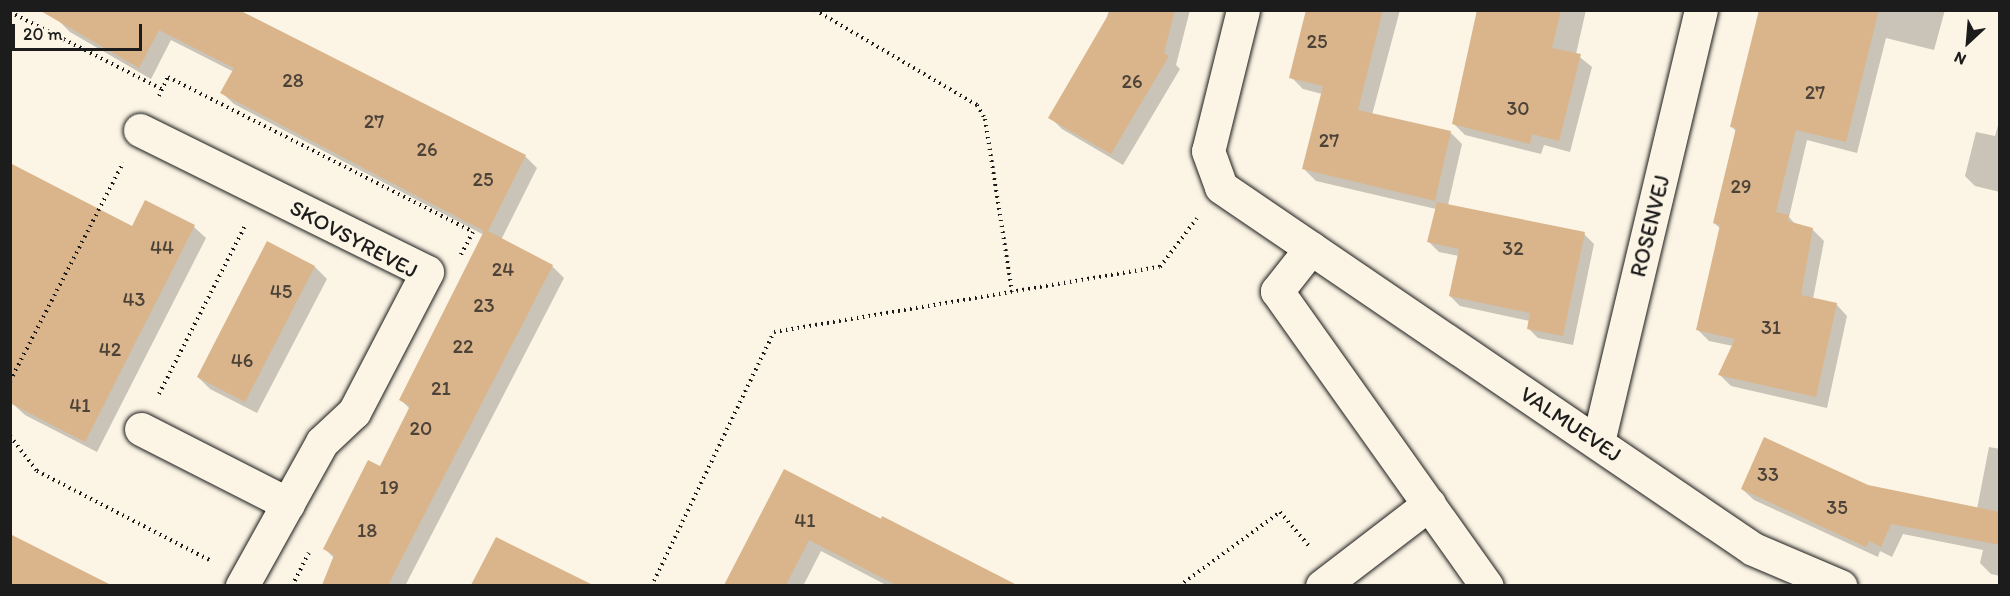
<!DOCTYPE html>
<html>
<head>
<meta charset="utf-8">
<style>
  body { margin:0 }
  #map { position:relative; width:2010px; height:596px; overflow:hidden; background:#fcf5e5; font-family:Itim,sans-serif }
  div>[style] { position:absolute }
  [style*='--x'] { left:calc(var(--x)*1px); top:calc(var(--y)*1px); width:calc(var(--w)*1px); rotate:calc(var(--a)*1deg) }
  .shadow>* { inset:0; background:#0003 }
  .building>* { inset:0; background:#dab58b }
  .path>* { height:4px; margin-top:-2px; transform-origin:0; background:repeating-linear-gradient(90deg,#1c1c1c 0 1.5px,transparent 0 6px) }
  .roads { filter:drop-shadow(0 0 2px #1c1c1c) drop-shadow(0 0 2px #1c1c1c) }
  .minor>* { height:33px; margin:-16.5px; padding:0 16.5px; transform-origin:16.5px; border-radius:16.5px; background:#fcf5e5 }
  span { translate:-50% -50%; white-space:nowrap; text-align:center; line-height:1.15; -webkit-text-stroke:6px #fcf5e5; paint-order:stroke }
  .number-label { font-size:20px; color:#4c4238 }
  .number-label span { -webkit-text-stroke-width:0 }
  .street-label { font-size:22px; color:#1c1c1c }
  .frame { position:absolute; inset:0; border:12px solid #1c1c1c; pointer-events:none }
  .north { position:absolute; left:1938px; top:12px; width:60px; height:60px; -webkit-text-stroke:4px #fcf5e5; paint-order:stroke; rotate:206deg; font-size:16px; font-weight:700; line-height:24px; text-align:center; color:#1c1c1c }
  .north::after { content:''; display:block; margin:auto; width:21px; height:27px; background:#1c1c1c; clip-path:polygon(50% 0,100% 100%,50% 72%,0 100%) }
  .scale { position:absolute; left:12px; top:24px; width:130px; height:27px; box-sizing:border-box; border:3px solid #1c1c1c; border-top:0; padding-left:8px; font-size:18px; line-height:21px; white-space:nowrap; color:#1c1c1c; -webkit-text-stroke:4px #fcf5e5; paint-order:stroke }
</style>
</head>
<body>
<div id="map">
  <div class="shadow">
    <div style="clip-path:polygon(237px 10px,526px 157px,537px 168px,501px 240px,552px 266px,564px 278px,405px 586px,324px 586px,335px 559px,325px 549px,381px 468px,410px 409px,400px 399px,484px 235px,234px 104px,222px 93px,234px 72px,171px 40px,151px 79px,70px 32px,58px 20px)"></div>
    <div style="clip-path:polygon(1109px 10px,1190px 10px,1176px 65px,1180px 69px,1123px 165px,1062px 129px,1050px 117px,1105px 23px)"></div>
    <div style="clip-path:polygon(1346px 10px,1400px 10px,1372px 115px,1450px 132px,1462px 144px,1448px 205px,1584px 234px,1594px 244px,1573px 345px,1538px 338px,1528px 328px,1530px 321px,1460px 306px,1450px 296px,1459px 256px,1439px 252px,1429px 242px,1436px 209px,1316px 181px,1304px 169px,1322px 94px,1303px 89px,1291px 77px)"></div>
    <div style="clip-path:polygon(1479px 10px,1586px 10px,1576px 54px,1592px 67px,1570px 152px,1544px 145px,1541px 154px,1465px 135px,1454px 124px)"></div>
    <div style="clip-path:polygon(1761px 10px,1945px 10px,1934px 50px,1886px 38px,1857px 153px,1807px 140px,1789px 217px,1796px 225px,1812px 229px,1824px 241px,1813px 299px,1836px 304px,1847px 316px,1827px 408px,1731px 386px,1720px 375px,1733px 346px,1709px 341px,1698px 330px,1721px 229px,1714px 223px,1737px 132px,1731px 126px)"></div>
    <div style="clip-path:polygon(2000px 118px,2000px 192px,1975px 186px,1965px 176px,1976px 132px,1995px 136px)"></div>
    <div style="clip-path:polygon(194px 227px,206px 238px,97px 452px,25px 415px,13px 404px,133px 228px)"></div>
    <div style="clip-path:polygon(268px 243px,315px 267px,327px 279px,257px 413px,210px 389px,198px 377px)"></div>
    <div style="clip-path:polygon(1989px 447px,2000px 449px,2000px 576px,1991px 574px,1980px 563px,1983px 550px,1903px 534px,1892px 557px,1880px 551px,1878px 557px,1754px 500px,1742px 489px,1867px 487px,1977px 509px)"></div>
    <div style="clip-path:polygon(785px 471px,990px 573px,1002px 586px,888px 586px,821px 551px,803px 586px,726px 586px)"></div>
    <div style="clip-path:polygon(10px 536px,100px 581px,104px 586px,10px 586px)"></div>
    <div style="clip-path:polygon(497px 539px,589px 586px,473px 586px)"></div>
  </div>
  <div class="building">
    <div style="clip-path:polygon(39px 10px,239px 10px,526px 155px,488px 231px,553px 265px,388px 585px,322px 585px,334px 555px,323px 549px,368px 460px,380px 466px,410px 406px,399px 400px,484px 231px,220px 93px,234px 68px,159px 30px,139px 68px)"></div>
    <div style="clip-path:polygon(1111px 10px,1175px 10px,1164px 53px,1169px 56px,1111px 154px,1048px 118px)"></div>
    <div style="clip-path:polygon(1306px 10px,1383px 10px,1358px 110px,1451px 131px,1435px 201px,1302px 169px,1323px 86px,1289px 78px)"></div>
    <div style="clip-path:polygon(1477px 10px,1561px 10px,1552px 48px,1581px 54px,1559px 141px,1532px 134px,1530px 144px,1452px 124px)"></div>
    <div style="clip-path:polygon(1759px 10px,1879px 10px,1846px 142px,1796px 130px,1776px 212px,1789px 215px,1788px 221px,1813px 228px,1801px 295px,1837px 303px,1816px 397px,1718px 375px,1735px 339px,1696px 330px,1720px 225px,1713px 223px,1736px 128px,1730px 127px)"></div>
    <div style="clip-path:polygon(10px 163px,132px 226px,145px 200px,195px 225px,85px 442px,10px 403px)"></div>
    <div style="clip-path:polygon(1437px 202px,1585px 232px,1563px 336px,1527px 329px,1530px 313px,1449px 296px,1459px 249px,1427px 242px)"></div>
    <div style="clip-path:polygon(267px 241px,315px 266px,245px 402px,197px 377px)"></div>
    <div style="clip-path:polygon(1764px 437px,1868px 485px,2000px 512px,2000px 545px,1891px 524px,1881px 547px,1869px 541px,1866px 547px,1741px 489px)"></div>
    <div style="clip-path:polygon(784px 469px,881px 519px,882px 516px,1017px 585px,896px 585px,809px 540px,786px 585px,724px 585px)"></div>
    <div style="clip-path:polygon(10px 534px,111px 585px,10px 585px)"></div>
    <div style="clip-path:polygon(496px 537px,593px 585px,471px 585px)"></div>
  </div>
  <div class="path">
    <div style="--x:815;--y:10;--w:188;--a:30.4"></div>
    <div style="--x:977;--y:105;--w:16;--a:60"></div>
    <div style="--x:985;--y:119;--w:175;--a:81.1"></div>
    <div style="--x:10;--y:12;--w:170;--a:26.9"></div>
    <div style="--x:159;--y:96;--w:21;--a:-65"></div>
    <div style="--x:168;--y:77;--w:342;--a:26.9"></div>
    <div style="--x:473;--y:232;--w:26;--a:118"></div>
    <div style="--x:10;--y:381;--w:246;--a:-62.6"></div>
    <div style="--x:159;--y:394;--w:191;--a:-62.9"></div>
    <div style="--x:10;--y:436;--w:44;--a:52.4"></div>
    <div style="--x:37;--y:471;--w:196;--a:27.3"></div>
    <div style="--x:292;--y:586;--w:37;--a:-63"></div>
    <div style="--x:656;--y:586;--w:5;--a:-112"></div>
    <div style="--x:654;--y:581;--w:276;--a:-64.3"></div>
    <div style="--x:774;--y:332;--w:391;--a:-9.6"></div>
    <div style="--x:1160;--y:267;--w:61;--a:-52.9"></div>
    <div style="--x:1179;--y:586;--w:125;--a:-36.2"></div>
    <div style="--x:1280;--y:512;--w:45;--a:49.5"></div>
  </div>
  <div class="roads">
    <div class="minor">
      <div style="--x:1243;--y:10;--w:145;--a:103.9"></div>
      <div style="--x:1208;--y:151;--w:38;--a:70"></div>
      <div style="--x:1221;--y:187;--w:643;--a:34.23"></div>
      <div style="--x:1753;--y:549;--w:95;--a:23"></div>
      <div style="--x:140;--y:130;--w:320;--a:26.3"></div>
      <div style="--x:427;--y:272;--w:158;--a:117.5"></div>
      <div style="--x:354;--y:412;--w:44;--a:136.8"></div>
      <div style="--x:322;--y:442;--w:165;--a:119.1"></div>
      <div style="--x:1311;--y:248;--w:55;--a:128.3"></div>
      <div style="--x:1277;--y:291;--w:362;--a:54.6"></div>
      <div style="--x:141;--y:429;--w:165;--a:27"></div>
      <div style="--x:1598;--y:442;--w:444;--a:-76.6"></div>
      <div style="--x:1322;--y:586;--w:135;--a:-37.5"></div>
    </div>
  </div>
  <div class="number-label">
    <span style="left:1317px;top:41px">25</span>
    <span style="left:293px;top:80px">28</span>
    <span style="left:1132px;top:81px">26</span>
    <span style="left:1815px;top:92px">27</span>
    <span style="left:1518px;top:108px">30</span>
    <span style="left:374px;top:121px">27</span>
    <span style="left:1329px;top:140px">27</span>
    <span style="left:427px;top:149px">26</span>
    <span style="left:483px;top:179px">25</span>
    <span style="left:1741px;top:186px">29</span>
    <span style="left:162px;top:247px">44</span>
    <span style="left:1513px;top:248px">32</span>
    <span style="left:503px;top:269px">24</span>
    <span style="left:281px;top:291px">45</span>
    <span style="left:134px;top:299px">43</span>
    <span style="left:484px;top:305px">23</span>
    <span style="left:1771px;top:327px">31</span>
    <span style="left:463px;top:346px">22</span>
    <span style="left:110px;top:349px">42</span>
    <span style="left:242px;top:360px">46</span>
    <span style="left:441px;top:388px">21</span>
    <span style="left:80px;top:405px">41</span>
    <span style="left:421px;top:428px">20</span>
    <span style="left:1768px;top:474px">33</span>
    <span style="left:389px;top:487px">19</span>
    <span style="left:1837px;top:507px">35</span>
    <span style="left:805px;top:520px">41</span>
    <span style="left:367px;top:530px">18</span>
  </div>
  <div class="street-label">
    <span style="left:1650px;top:226px;rotate:-76deg">ROSENVEJ</span>
    <span style="left:354px;top:239px;rotate:28deg">SKOVSYREVEJ</span>
    <span style="left:1571px;top:424px;rotate:34deg">VALMUEVEJ</span>
  </div>
  <div class="frame"></div>
  <div class="north">N</div>
  <div class="scale">20 m</div>
</div>
</body>
</html>
